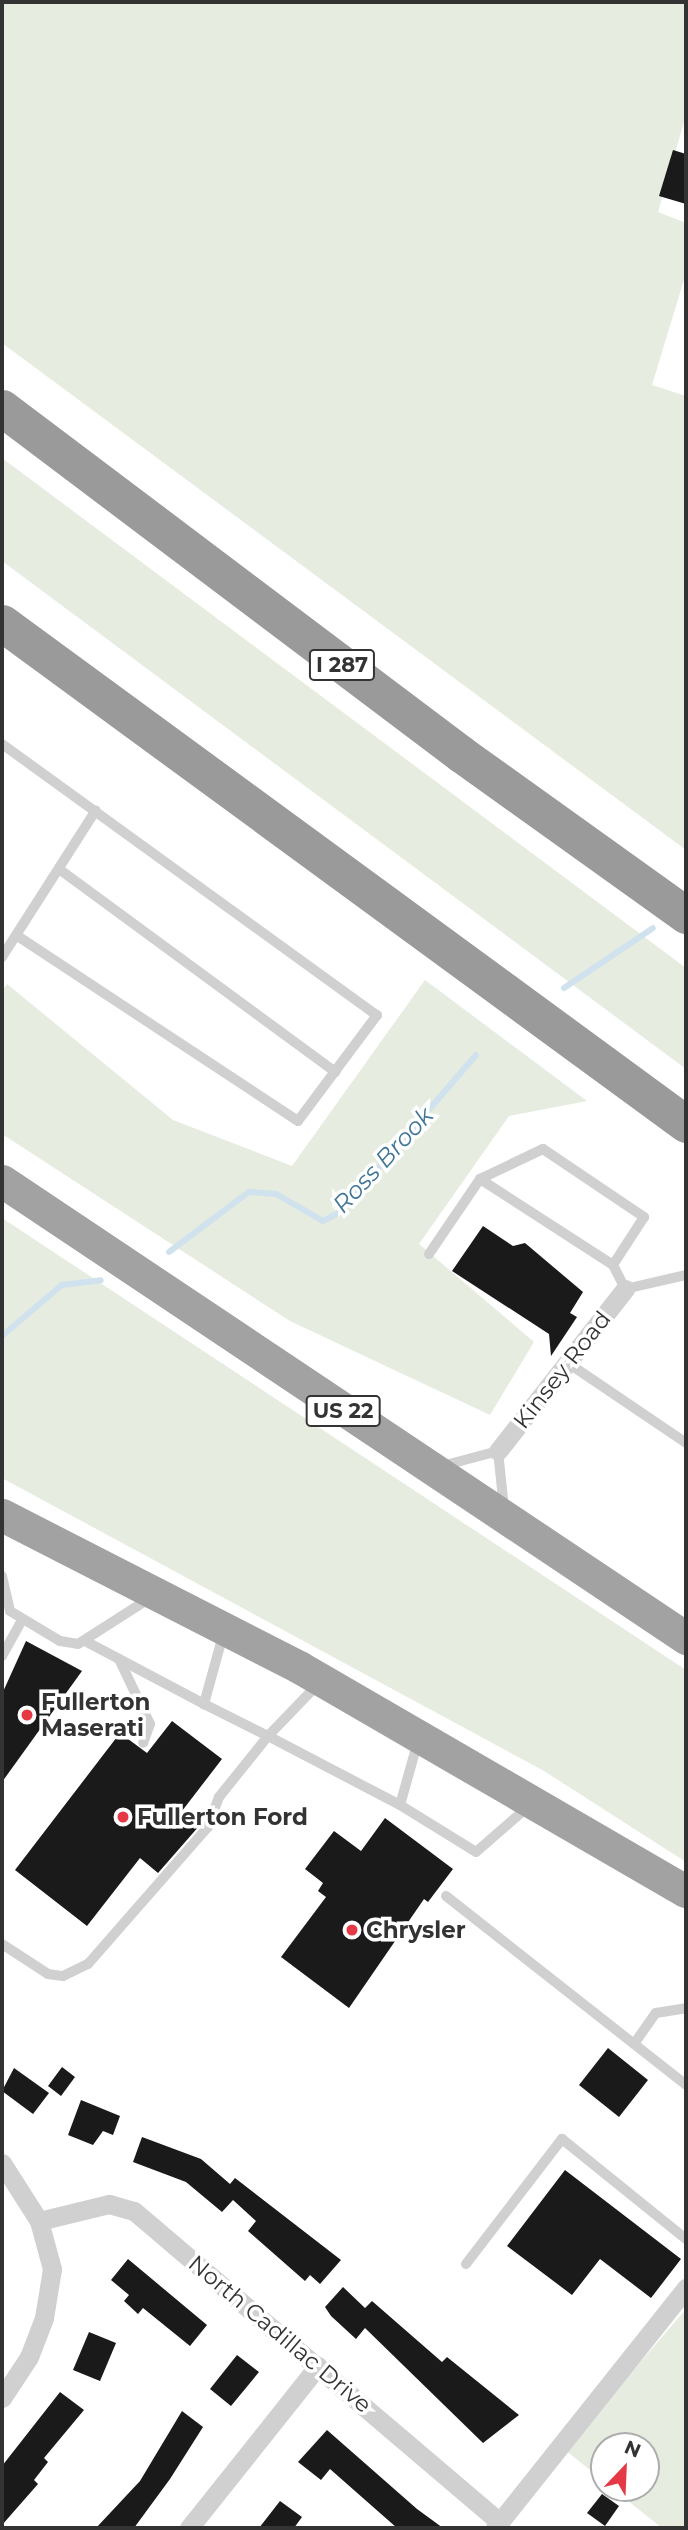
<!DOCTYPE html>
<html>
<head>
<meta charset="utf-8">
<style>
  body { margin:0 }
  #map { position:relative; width:688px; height:2530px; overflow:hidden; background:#fff; font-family:Montserrat,sans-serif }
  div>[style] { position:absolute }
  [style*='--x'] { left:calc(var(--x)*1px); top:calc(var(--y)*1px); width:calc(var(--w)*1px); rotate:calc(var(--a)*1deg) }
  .green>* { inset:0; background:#e6ecdf }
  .stream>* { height:6px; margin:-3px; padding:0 3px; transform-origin:3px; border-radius:3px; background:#cfe2ee }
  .building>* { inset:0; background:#1a1a1a }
  .service>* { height:10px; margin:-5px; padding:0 5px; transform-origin:5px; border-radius:5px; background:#d0d0d0 }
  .minor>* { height:19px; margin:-9.5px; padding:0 9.5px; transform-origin:9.5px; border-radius:9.5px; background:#d0d0d0 }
  .trunk>* { height:33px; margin:-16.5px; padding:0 16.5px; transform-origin:16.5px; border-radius:16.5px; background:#a2a2a2 }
  .motorway>* { height:37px; margin:-18.5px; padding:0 18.5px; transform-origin:18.5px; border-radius:18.5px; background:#9a9a9a }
  .dots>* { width:19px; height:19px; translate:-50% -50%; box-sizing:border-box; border:4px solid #fff; border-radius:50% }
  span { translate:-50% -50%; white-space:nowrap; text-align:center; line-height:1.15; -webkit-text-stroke:7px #fff; paint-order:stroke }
  .shield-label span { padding:2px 5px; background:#fff; border:2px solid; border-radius:5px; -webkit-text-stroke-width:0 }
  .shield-label { font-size:21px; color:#333; font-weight:700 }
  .street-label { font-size:23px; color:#333 }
  .poi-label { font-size:23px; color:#333; font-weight:700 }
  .left { translate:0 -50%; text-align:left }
  .water-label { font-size:24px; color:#3f7597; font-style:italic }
  .frame { position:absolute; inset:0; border:4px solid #333; pointer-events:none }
  .north { position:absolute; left:590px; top:2432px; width:70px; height:70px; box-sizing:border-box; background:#fff; border:2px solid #adadad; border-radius:50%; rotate:23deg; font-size:19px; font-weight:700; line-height:28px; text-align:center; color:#333 }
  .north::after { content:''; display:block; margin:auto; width:24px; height:32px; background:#e63946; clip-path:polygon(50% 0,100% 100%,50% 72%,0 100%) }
</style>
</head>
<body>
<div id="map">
  <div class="green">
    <div style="clip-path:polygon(2px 2px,686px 2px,686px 115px,658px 212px,686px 223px,686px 273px,652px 385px,686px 396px,686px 850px,2px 343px)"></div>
    <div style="clip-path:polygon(2px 458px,686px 968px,686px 1069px,2px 561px)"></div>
    <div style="clip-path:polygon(425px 980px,587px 1101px,509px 1116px,419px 1244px,534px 1342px,490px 1415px,290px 1321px,2px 1134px,2px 991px,7px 984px,173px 1120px,292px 1166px)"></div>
    <div style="clip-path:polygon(2px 1218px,686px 1670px,686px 1862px,544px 1771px,2px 1478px)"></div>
    <div style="clip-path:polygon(686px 2309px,686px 2528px,662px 2528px,612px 2488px,646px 2488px,646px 2446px,604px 2446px,604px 2481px,565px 2450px)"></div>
  </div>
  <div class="stream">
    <div style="--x:564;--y:988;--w:107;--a:-34"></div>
    <div style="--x:169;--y:1252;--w:100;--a:-36.9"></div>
    <div style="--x:249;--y:1192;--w:27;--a:4"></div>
    <div style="--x:276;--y:1194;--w:54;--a:29.9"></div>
    <div style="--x:323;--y:1221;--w:20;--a:-27"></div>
    <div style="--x:341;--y:1212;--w:207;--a:-49.3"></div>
    <div style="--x:2;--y:1336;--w:79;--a:-40.4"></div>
    <div style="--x:62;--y:1285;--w:39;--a:-7"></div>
  </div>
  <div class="building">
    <div style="clip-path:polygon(673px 150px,686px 154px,686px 204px,659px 196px)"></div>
    <div style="clip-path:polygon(483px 1226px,513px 1246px,525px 1243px,583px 1292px,570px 1313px,577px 1317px,551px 1356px,549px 1334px,452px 1271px)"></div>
    <div style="clip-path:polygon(26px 1641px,82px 1671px,2px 1782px,2px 1694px)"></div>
    <div style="clip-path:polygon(172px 1721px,222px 1759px,182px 1811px,200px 1825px,158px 1873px,140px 1858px,87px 1926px,15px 1870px,120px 1733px,147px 1753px)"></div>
    <div style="clip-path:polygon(385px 1818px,453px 1869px,428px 1902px,424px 1899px,349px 2008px,281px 1957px,326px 1897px,318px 1891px,323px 1883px,305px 1869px,334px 1831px,361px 1851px)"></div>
    <div style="clip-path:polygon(608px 2048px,648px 2080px,619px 2117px,579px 2085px)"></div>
    <div style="clip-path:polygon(62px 2067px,75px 2077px,61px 2096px,48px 2086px)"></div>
    <div style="clip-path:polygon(14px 2068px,49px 2093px,33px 2114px,2px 2091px)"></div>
    <div style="clip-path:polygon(81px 2100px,120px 2116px,113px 2135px,103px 2131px,93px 2145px,68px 2135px)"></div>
    <div style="clip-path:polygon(142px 2137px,201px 2159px,230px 2184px,235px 2178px,341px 2260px,320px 2284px,310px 2275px,305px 2281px,248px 2231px,256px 2221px,233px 2200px,222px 2212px,186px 2182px,133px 2162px)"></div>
    <div style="clip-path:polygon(565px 2170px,681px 2259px,651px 2298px,600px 2259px,572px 2295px,507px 2246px)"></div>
    <div style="clip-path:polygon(128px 2259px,207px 2325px,190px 2346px,143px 2308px,138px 2314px,124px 2301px,129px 2295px,111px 2280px)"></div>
    <div style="clip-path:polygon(343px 2287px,365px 2308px,372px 2301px,442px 2362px,447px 2357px,519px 2415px,483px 2443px,365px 2328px,356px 2339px,331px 2316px,325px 2307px)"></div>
    <div style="clip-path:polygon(89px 2332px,116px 2343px,100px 2381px,73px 2370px)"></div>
    <div style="clip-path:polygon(237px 2355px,259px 2372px,231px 2406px,210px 2389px)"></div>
    <div style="clip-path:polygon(60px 2392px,84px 2410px,44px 2458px,48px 2462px,34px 2480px,38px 2484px,2px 2525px,2px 2466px)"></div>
    <div style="clip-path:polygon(182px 2411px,203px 2427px,170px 2479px,134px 2528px,96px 2528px,140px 2481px)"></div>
    <div style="clip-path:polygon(327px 2430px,417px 2509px,443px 2528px,397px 2528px,330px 2469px,321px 2480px,298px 2462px)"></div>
    <div style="clip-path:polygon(602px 2494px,619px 2506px,605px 2526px,587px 2513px)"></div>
    <div style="clip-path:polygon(280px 2501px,302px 2517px,294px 2528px,259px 2528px)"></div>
  </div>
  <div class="service">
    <div style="--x:2;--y:744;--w:463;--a:35.9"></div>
    <div style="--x:377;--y:1015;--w:132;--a:126.7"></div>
    <div style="--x:298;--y:1121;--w:336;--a:-146.6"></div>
    <div style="--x:59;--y:869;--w:343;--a:36.3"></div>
    <div style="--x:2;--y:957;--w:174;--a:-57.4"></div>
    <div style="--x:480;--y:1179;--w:158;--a:32.9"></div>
    <div style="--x:429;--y:1254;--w:91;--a:-55.8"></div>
    <div style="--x:480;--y:1179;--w:70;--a:-25.5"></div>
    <div style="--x:543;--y:1149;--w:122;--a:34"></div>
    <div style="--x:644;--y:1217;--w:57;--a:122.9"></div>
    <div style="--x:613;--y:1265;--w:27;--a:63"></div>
    <div style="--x:625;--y:1289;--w:63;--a:-12.9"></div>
    <div style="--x:568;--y:1363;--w:143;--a:34.1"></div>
    <div style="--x:442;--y:1466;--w:58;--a:-15"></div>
    <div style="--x:498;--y:1451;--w:57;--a:84"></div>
    <div style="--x:2;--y:1576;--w:36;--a:77"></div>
    <div style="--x:10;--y:1611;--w:58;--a:31"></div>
    <div style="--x:60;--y:1641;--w:18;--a:9"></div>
    <div style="--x:78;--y:1644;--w:85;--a:-32.6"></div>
    <div style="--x:223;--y:1635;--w:72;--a:105.4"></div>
    <div style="--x:204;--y:1704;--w:72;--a:26.6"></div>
    <div style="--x:268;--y:1736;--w:74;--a:-46.1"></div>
    <div style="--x:87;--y:1642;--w:132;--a:27.9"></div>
    <div style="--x:2;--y:1656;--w:41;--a:-60.9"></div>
    <div style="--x:119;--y:1659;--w:72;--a:64.5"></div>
    <div style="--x:150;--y:1724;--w:20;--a:110"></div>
    <div style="--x:418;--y:1741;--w:66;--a:105.7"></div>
    <div style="--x:400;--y:1805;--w:89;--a:31.7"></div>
    <div style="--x:476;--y:1852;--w:72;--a:-41"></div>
    <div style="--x:446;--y:1896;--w:305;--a:38.2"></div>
    <div style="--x:2;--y:1944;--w:55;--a:33.1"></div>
    <div style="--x:48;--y:1974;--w:15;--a:8"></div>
    <div style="--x:63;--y:1976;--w:28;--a:-26"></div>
    <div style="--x:88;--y:1964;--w:182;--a:-48.8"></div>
    <div style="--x:208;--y:1827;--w:32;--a:-70"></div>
    <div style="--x:219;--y:1797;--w:78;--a:-51.2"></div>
    <div style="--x:268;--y:1736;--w:149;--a:27.6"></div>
    <div style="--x:634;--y:2044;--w:38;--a:-55"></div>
    <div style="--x:656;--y:2013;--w:30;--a:-9"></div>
    <div style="--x:466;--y:2264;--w:158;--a:-52.5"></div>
    <div style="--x:562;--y:2139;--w:159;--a:38.9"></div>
  </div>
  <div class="minor">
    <div style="--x:498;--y:1451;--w:206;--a:-51.9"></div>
    <div style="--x:2;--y:2163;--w:69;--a:57.5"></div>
    <div style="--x:39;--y:2221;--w:50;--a:74.8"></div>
    <div style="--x:52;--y:2269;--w:50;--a:99.3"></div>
    <div style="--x:44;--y:2318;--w:42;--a:111"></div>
    <div style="--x:29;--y:2357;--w:49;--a:123.4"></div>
    <div style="--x:39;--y:2221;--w:72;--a:-13.7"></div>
    <div style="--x:109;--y:2204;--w:26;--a:16"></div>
    <div style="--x:134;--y:2211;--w:480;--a:40.4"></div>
    <div style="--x:189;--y:2528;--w:207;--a:-51.5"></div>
    <div style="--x:495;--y:2528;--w:307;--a:-51.5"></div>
  </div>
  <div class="trunk">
    <div style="--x:2;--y:1181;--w:823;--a:33.75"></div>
    <div style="--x:2;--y:1515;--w:334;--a:27.1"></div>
    <div style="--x:299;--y:1667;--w:447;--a:30.1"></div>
  </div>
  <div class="motorway">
    <div style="--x:2;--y:408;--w:575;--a:37.01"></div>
    <div style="--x:461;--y:754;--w:277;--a:35.6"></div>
    <div style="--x:2;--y:623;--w:848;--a:36.22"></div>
  </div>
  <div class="dots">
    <div style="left:27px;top:1715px;background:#e63946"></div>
    <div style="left:123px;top:1817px;background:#e63946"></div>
    <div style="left:352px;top:1930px;background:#e63946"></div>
  </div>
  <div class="shield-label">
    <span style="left:342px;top:665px">I 287</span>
    <span style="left:343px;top:1411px">US 22</span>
  </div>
  <div class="street-label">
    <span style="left:562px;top:1370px;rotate:-52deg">Kinsey Road</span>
    <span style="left:280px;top:2334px;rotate:40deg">North Cadillac Drive</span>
  </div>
  <div class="poi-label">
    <span class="left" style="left:41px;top:1715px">Fullerton<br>Maserati</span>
    <span class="left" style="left:137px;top:1817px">Fullerton Ford</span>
    <span class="left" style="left:366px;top:1930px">Chrysler</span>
  </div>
  <div class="water-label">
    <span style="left:383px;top:1160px;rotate:-47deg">Ross Brook</span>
  </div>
  <div class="frame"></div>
  <div class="north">N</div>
</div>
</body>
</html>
